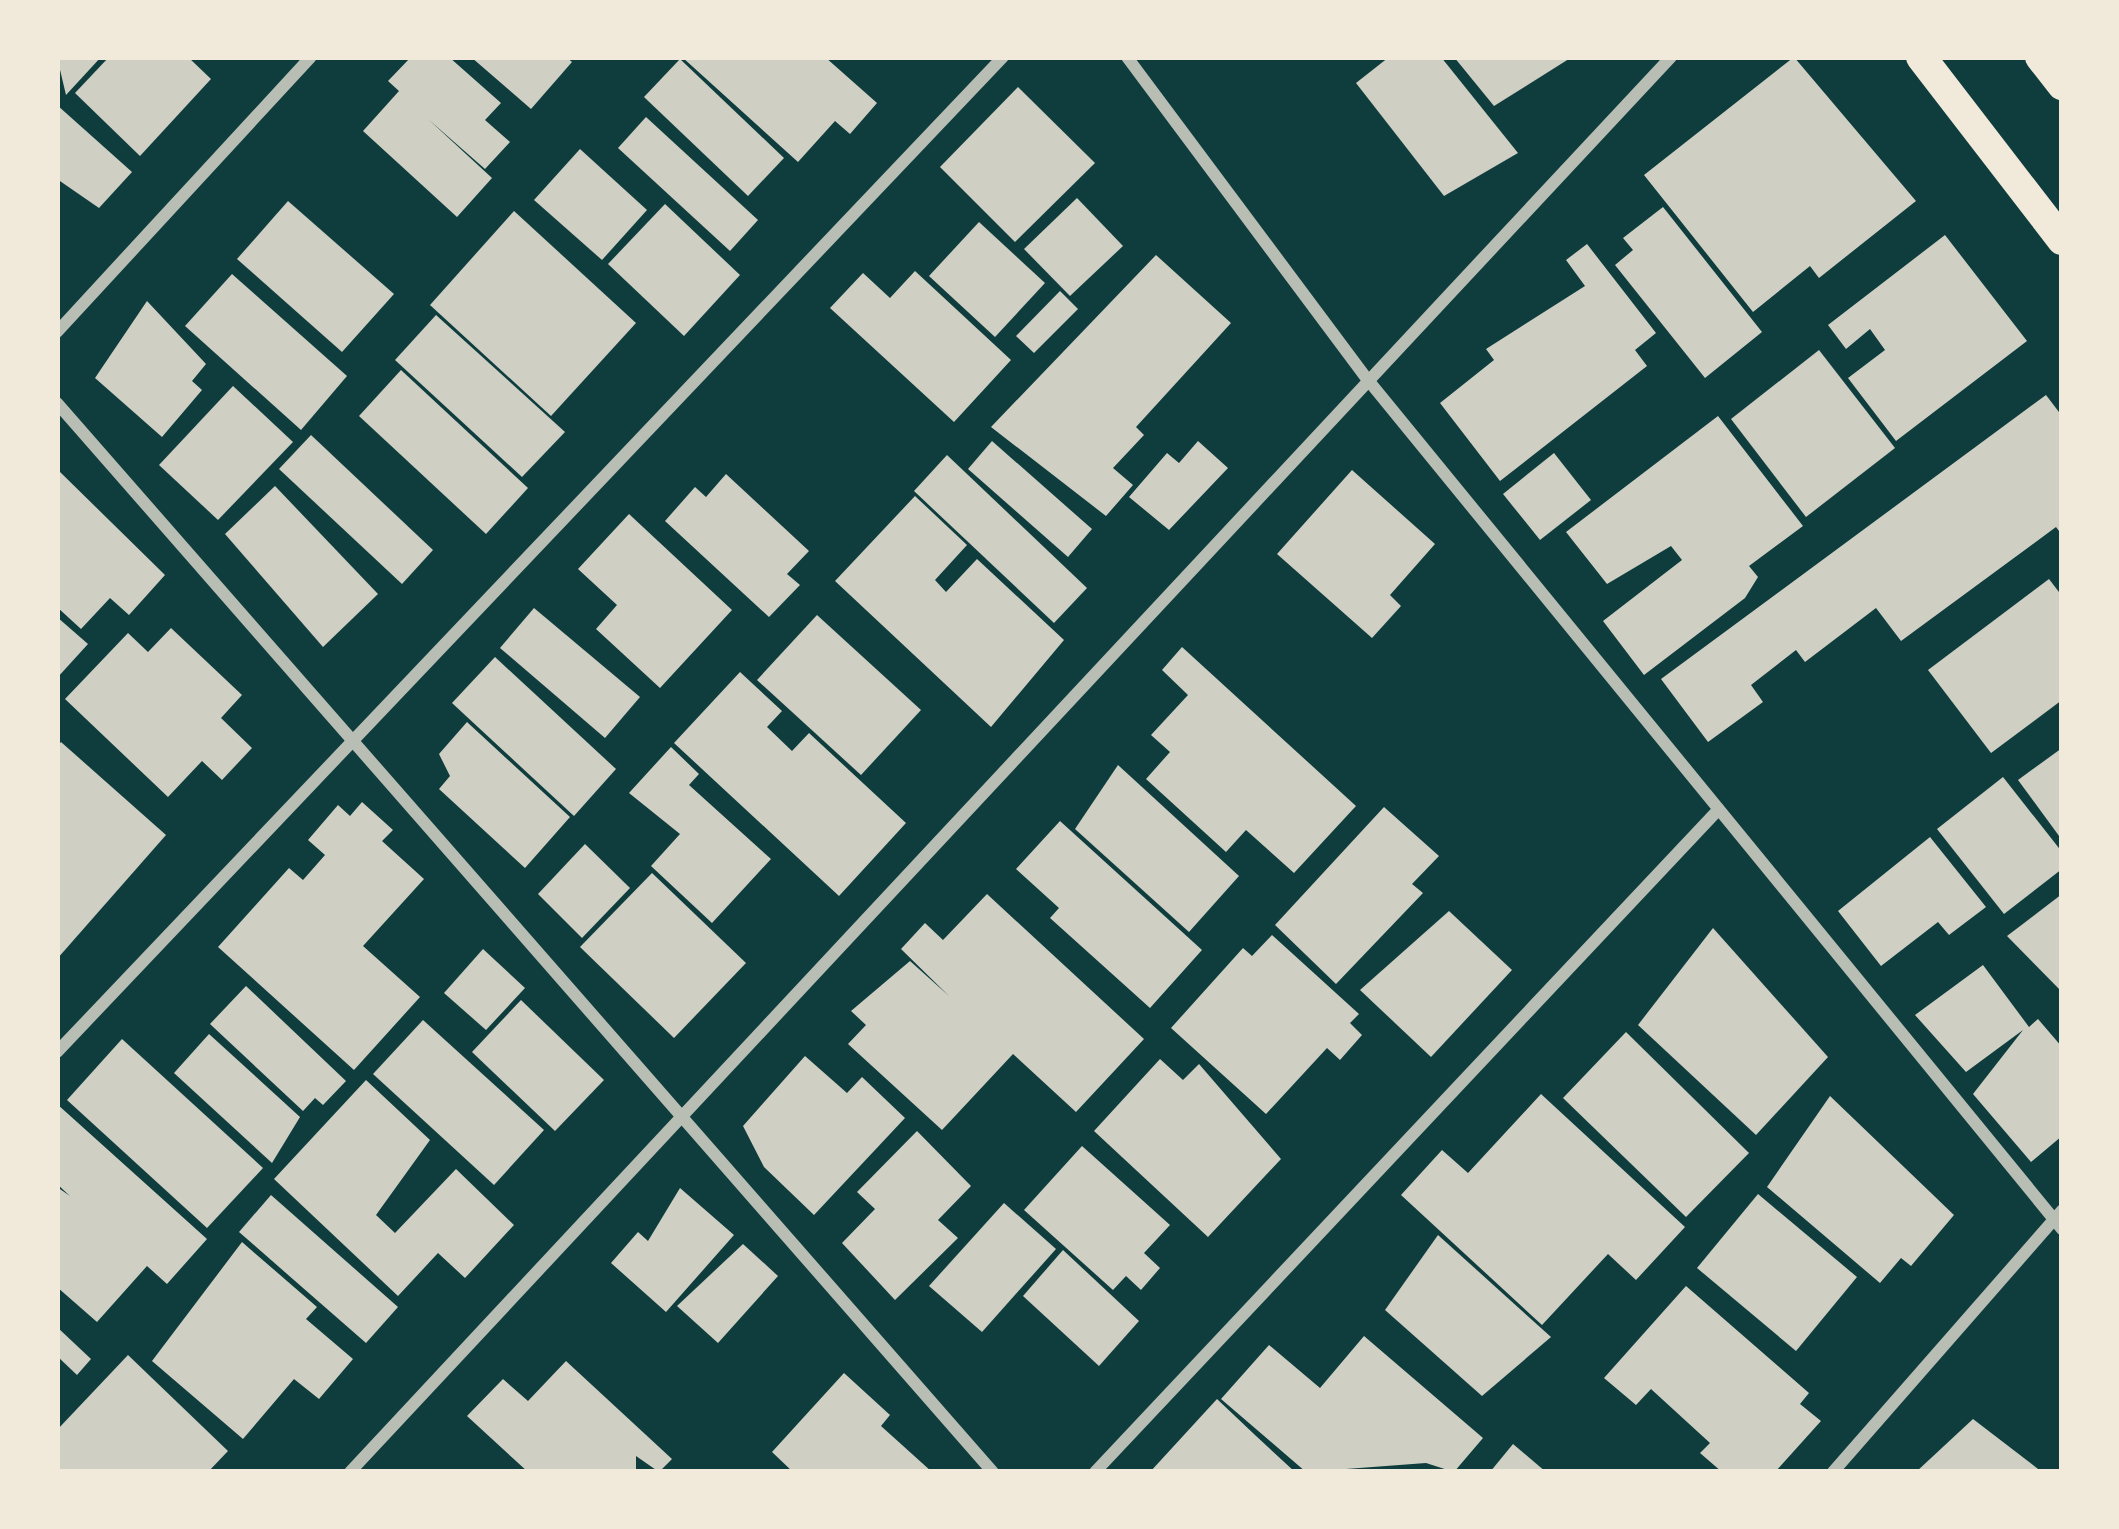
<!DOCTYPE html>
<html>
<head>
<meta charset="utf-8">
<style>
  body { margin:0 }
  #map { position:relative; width:2119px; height:1529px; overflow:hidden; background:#0f3d3e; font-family:"Source Sans 3",sans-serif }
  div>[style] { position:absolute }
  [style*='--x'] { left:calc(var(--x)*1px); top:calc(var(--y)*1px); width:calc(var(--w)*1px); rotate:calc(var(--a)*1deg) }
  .building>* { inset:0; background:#cfcfc3 }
  .minor>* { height:12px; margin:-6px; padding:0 6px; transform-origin:6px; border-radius:6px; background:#b8beb3 }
  .primary>* { height:30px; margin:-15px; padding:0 15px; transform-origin:15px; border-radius:15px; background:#f1e9da }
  span { translate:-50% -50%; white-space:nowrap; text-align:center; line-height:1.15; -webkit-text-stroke:9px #f1e9da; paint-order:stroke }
  .frame { position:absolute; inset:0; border:60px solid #f1e9da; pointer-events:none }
</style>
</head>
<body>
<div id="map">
  <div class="building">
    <div style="clip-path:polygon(57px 57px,101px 57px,66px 95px)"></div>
    <div style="clip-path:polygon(109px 57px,188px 57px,211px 79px,140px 156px,75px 93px)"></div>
    <div style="clip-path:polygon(411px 57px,449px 57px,501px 103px,485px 120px,510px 142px,485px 169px,428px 119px,492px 178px,457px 217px,363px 131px,399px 91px,388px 81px)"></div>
    <div style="clip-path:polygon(471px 57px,566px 57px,572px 62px,531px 109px)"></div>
    <div style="clip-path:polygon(682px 57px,825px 57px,877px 103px,850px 134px,835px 121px,798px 162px)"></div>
    <div style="clip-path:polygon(1389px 57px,1441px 57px,1518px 153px,1444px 196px,1356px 83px)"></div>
    <div style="clip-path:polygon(1454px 57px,1572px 57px,1494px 106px)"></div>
    <div style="clip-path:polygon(1794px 57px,1916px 201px,1819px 278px,1810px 266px,1753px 312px,1644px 175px)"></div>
    <div style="clip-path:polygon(680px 59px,784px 158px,748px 196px,644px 97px)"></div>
    <div style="clip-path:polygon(1018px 87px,1095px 163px,1015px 242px,940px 167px)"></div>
    <div style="clip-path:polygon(57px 105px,132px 172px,99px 208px,57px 179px)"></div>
    <div style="clip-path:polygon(646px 117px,758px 220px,730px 251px,618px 148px)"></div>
    <div style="clip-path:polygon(580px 149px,647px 210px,602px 260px,534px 200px)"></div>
    <div style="clip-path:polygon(1077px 198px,1123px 246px,1070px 296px,1024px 249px)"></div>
    <div style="clip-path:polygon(288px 201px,394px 294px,342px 352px,237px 259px)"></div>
    <div style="clip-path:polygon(665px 204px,740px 275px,684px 336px,608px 264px)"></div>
    <div style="clip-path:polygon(1663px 207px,1762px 332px,1705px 378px,1615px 265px,1633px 250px,1623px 238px)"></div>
    <div style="clip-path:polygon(514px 211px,636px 323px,551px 416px,430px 305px)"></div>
    <div style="clip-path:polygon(979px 222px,1045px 283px,995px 337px,929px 276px)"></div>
    <div style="clip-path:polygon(1945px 235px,2027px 341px,1896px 441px,1848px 378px,1885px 350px,1870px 329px,1846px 349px,1828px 325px)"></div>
    <div style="clip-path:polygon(1587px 244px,1656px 333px,1635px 350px,1647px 366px,1500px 481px,1440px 403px,1494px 360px,1486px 349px,1585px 286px,1566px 260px)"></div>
    <div style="clip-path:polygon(1156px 255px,1231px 323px,1136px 427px,1144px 435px,1113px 468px,1133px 485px,1106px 516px,991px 427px)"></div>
    <div style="clip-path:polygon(915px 271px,1011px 360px,954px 422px,830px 308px,863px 273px,890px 298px)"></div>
    <div style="clip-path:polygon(232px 274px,347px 376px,301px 430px,185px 326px)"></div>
    <div style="clip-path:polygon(1060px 291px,1078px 309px,1034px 353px,1016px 336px)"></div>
    <div style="clip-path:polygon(147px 301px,206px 364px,192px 381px,202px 390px,162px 437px,95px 378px)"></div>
    <div style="clip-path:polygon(436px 315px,565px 432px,522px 477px,395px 360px)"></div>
    <div style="clip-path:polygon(1819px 350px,1895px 448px,1806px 517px,1731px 419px)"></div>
    <div style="clip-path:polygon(401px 370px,528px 488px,486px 534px,359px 416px)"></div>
    <div style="clip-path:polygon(233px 386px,293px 442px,218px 520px,159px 465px)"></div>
    <div style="clip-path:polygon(2046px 395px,2062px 416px,2062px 535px,2056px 527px,1901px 641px,1876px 608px,1805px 662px,1796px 650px,1751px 685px,1763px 702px,1708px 742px,1661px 679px)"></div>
    <div style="clip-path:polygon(1718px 416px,1803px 526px,1749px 566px,1758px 577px,1745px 598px,1644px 675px,1603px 621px,1682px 560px,1671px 546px,1607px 584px,1566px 532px)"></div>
    <div style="clip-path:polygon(311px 435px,433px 550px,402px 584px,279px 469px)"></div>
    <div style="clip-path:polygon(992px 441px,1092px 529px,1068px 557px,968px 469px)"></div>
    <div style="clip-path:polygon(1198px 441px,1228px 468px,1169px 530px,1129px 497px,1167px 453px,1179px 463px)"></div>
    <div style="clip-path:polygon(1554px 453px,1591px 500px,1540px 540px,1503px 494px)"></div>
    <div style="clip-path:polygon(947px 455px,1087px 588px,1054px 623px,914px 491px)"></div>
    <div style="clip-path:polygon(57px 469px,165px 575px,129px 615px,110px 598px,81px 629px,57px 607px)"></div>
    <div style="clip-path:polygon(1352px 470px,1435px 544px,1390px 595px,1401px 606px,1372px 638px,1277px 554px)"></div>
    <div style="clip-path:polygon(726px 474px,809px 551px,787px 574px,800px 585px,769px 617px,665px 521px,695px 487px,706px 497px)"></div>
    <div style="clip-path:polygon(275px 486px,378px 594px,323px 647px,225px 534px)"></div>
    <div style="clip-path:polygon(915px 496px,967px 545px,935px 580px,946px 592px,977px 559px,1064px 640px,991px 727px,835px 581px)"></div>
    <div style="clip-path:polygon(629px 514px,732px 610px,660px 688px,596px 629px,617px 605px,578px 569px)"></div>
    <div style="clip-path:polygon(2049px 579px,2062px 596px,2062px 700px,1991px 753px,1928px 670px)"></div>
    <div style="clip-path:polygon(534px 608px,640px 697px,605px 738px,500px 648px)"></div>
    <div style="clip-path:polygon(817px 615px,921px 710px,861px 775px,757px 680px)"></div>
    <div style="clip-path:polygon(57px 617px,88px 644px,57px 678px)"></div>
    <div style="clip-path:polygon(171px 628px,242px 695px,221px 718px,252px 748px,222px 780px,202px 761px,168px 797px,65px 699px,128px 633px,148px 652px)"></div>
    <div style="clip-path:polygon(1182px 647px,1356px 806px,1294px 873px,1246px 830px,1226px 852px,1146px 779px,1170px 752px,1151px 735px,1188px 695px,1162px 670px)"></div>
    <div style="clip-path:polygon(495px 657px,616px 769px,574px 816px,452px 703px)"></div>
    <div style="clip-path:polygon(740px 672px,782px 711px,767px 727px,792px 751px,809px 733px,906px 823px,839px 896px,674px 743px)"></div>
    <div style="clip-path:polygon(467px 722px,570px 817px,525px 868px,439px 789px,450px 776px,439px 754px)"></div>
    <div style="clip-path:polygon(61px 742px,166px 835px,57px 959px,57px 747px)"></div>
    <div style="clip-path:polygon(671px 747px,699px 774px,689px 785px,771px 859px,712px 923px,651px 866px,680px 834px,629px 793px)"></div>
    <div style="clip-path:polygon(2062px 748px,2062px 840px,2018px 780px)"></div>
    <div style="clip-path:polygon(1118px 765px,1239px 876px,1189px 932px,1075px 829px)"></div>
    <div style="clip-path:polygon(2003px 777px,2062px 852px,2062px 869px,2004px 914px,1937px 829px)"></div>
    <div style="clip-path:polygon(362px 802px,393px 830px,382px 841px,424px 879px,363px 946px,420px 997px,354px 1070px,218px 947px,289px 868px,303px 880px,325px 855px,308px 840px,338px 805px,350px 816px)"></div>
    <div style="clip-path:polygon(1384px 807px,1439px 856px,1412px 884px,1423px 893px,1336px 984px,1275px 925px)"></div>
    <div style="clip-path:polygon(1060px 821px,1202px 950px,1150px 1008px,1050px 918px,1059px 908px,1016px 869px)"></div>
    <div style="clip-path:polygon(1930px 837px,1986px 907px,1949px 935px,1938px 922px,1881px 966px,1838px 911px)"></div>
    <div style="clip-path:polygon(585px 844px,630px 888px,582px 938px,538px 894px)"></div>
    <div style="clip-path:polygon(652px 873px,746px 963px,674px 1038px,580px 947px)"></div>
    <div style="clip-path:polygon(987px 894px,1144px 1039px,1076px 1112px,1013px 1054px,942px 1130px,848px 1044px,866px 1025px,851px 1011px,910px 961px,949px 996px,901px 949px,925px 923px,943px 940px)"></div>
    <div style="clip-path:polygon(2062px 894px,2062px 992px,2007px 936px)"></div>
    <div style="clip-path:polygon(1449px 911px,1512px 970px,1431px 1057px,1360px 990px)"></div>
    <div style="clip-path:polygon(1713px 928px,1828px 1057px,1756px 1135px,1638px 1025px)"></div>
    <div style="clip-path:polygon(1272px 935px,1359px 1014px,1350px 1023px,1362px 1035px,1340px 1060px,1327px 1048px,1266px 1114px,1171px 1028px,1243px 948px,1252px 956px)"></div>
    <div style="clip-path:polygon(483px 949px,525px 988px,486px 1030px,444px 993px)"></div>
    <div style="clip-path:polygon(1983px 965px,2029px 1027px,2038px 1019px,2062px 1047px,2062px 1136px,2031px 1162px,1973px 1094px,2023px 1030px,1966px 1072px,1915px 1015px)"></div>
    <div style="clip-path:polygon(246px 986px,346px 1081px,323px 1105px,315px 1098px,303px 1111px,210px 1024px)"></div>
    <div style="clip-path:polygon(521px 1000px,604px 1080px,555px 1131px,472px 1052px)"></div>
    <div style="clip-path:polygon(423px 1020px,544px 1130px,494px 1185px,373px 1074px)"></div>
    <div style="clip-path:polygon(1626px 1032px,1749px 1153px,1686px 1217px,1563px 1098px)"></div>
    <div style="clip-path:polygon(209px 1034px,300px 1117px,272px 1163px,174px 1073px)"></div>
    <div style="clip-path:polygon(122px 1039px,263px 1168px,207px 1228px,67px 1100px)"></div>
    <div style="clip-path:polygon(805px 1056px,847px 1093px,862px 1077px,905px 1118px,814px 1215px,764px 1167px,743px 1126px)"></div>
    <div style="clip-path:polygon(1160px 1059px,1183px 1080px,1199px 1064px,1281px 1159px,1208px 1237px,1094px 1131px)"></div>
    <div style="clip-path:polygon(366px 1080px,430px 1140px,376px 1215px,395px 1233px,456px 1169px,514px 1225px,465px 1278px,438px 1253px,398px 1296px,274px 1179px)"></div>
    <div style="clip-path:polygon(1541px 1094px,1685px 1227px,1636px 1280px,1608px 1254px,1542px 1325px,1401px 1195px,1442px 1150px,1468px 1173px)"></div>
    <div style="clip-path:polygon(1830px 1096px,1954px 1215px,1911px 1266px,1901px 1258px,1880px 1283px,1767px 1187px)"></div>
    <div style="clip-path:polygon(57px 1104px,207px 1239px,167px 1284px,147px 1266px,97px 1322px,57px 1287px,57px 1187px,70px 1196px,57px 1184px)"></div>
    <div style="clip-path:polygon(917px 1131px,971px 1186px,938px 1220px,958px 1238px,895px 1300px,842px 1243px,875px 1209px,857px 1192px)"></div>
    <div style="clip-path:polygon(1082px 1146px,1170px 1225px,1144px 1253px,1160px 1268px,1141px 1290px,1126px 1276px,1113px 1290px,1024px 1210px)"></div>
    <div style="clip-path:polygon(680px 1188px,734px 1235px,666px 1312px,611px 1263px,638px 1232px,648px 1241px)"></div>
    <div style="clip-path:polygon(1758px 1194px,1857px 1277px,1796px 1351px,1697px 1268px)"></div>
    <div style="clip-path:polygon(271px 1195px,398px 1307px,366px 1343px,239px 1232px)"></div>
    <div style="clip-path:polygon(1004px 1203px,1056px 1249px,982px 1332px,929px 1286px)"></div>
    <div style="clip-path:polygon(1438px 1235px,1551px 1337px,1482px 1396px,1385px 1310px)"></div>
    <div style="clip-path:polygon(242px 1242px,317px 1307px,306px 1319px,353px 1359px,319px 1399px,294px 1379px,243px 1439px,152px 1361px)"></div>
    <div style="clip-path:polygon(743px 1244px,778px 1276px,718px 1343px,677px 1306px)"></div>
    <div style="clip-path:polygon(1063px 1250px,1139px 1321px,1099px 1366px,1023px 1296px)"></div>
    <div style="clip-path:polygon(1686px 1286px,1809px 1393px,1800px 1404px,1821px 1421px,1775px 1472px,1722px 1472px,1700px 1453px,1710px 1443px,1651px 1389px,1636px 1405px,1604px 1378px)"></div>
    <div style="clip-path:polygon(57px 1327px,91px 1359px,77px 1375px,57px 1356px)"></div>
    <div style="clip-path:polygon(1364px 1336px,1483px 1438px,1454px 1472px,1426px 1463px,1306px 1472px,1221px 1399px,1269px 1345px,1320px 1388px)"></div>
    <div style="clip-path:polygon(128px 1355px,228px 1451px,208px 1472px,57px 1472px,57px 1430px)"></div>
    <div style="clip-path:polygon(566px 1361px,672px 1459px,659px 1472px,636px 1456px,636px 1472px,528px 1472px,467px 1416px,503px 1379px,528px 1401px)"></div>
    <div style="clip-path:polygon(844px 1373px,890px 1415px,881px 1426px,932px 1472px,793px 1472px,772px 1452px)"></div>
    <div style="clip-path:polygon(1217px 1399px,1255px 1435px,1295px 1472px,1150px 1472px)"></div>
    <div style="clip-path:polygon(1973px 1419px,2042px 1472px,1916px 1472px)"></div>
    <div style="clip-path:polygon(1513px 1444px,1546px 1472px,1490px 1472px)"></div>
  </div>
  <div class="minor">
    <div style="--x:1127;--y:57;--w:403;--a:53.3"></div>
    <div style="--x:1368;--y:380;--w:1097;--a:50.74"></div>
    <div style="--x:57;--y:332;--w:374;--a:-47.3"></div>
    <div style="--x:57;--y:403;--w:1421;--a:48.8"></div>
    <div style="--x:57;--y:1052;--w:1373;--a:-46.45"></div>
    <div style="--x:350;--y:1472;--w:1936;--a:-46.97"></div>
    <div style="--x:1095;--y:1472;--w:910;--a:-46.74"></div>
    <div style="--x:1833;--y:1472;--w:348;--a:-48.8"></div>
  </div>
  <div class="primary">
    <div style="--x:1921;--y:57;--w:231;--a:52.4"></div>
    <div style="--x:2040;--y:57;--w:36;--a:52"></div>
  </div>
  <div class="frame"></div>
</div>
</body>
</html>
